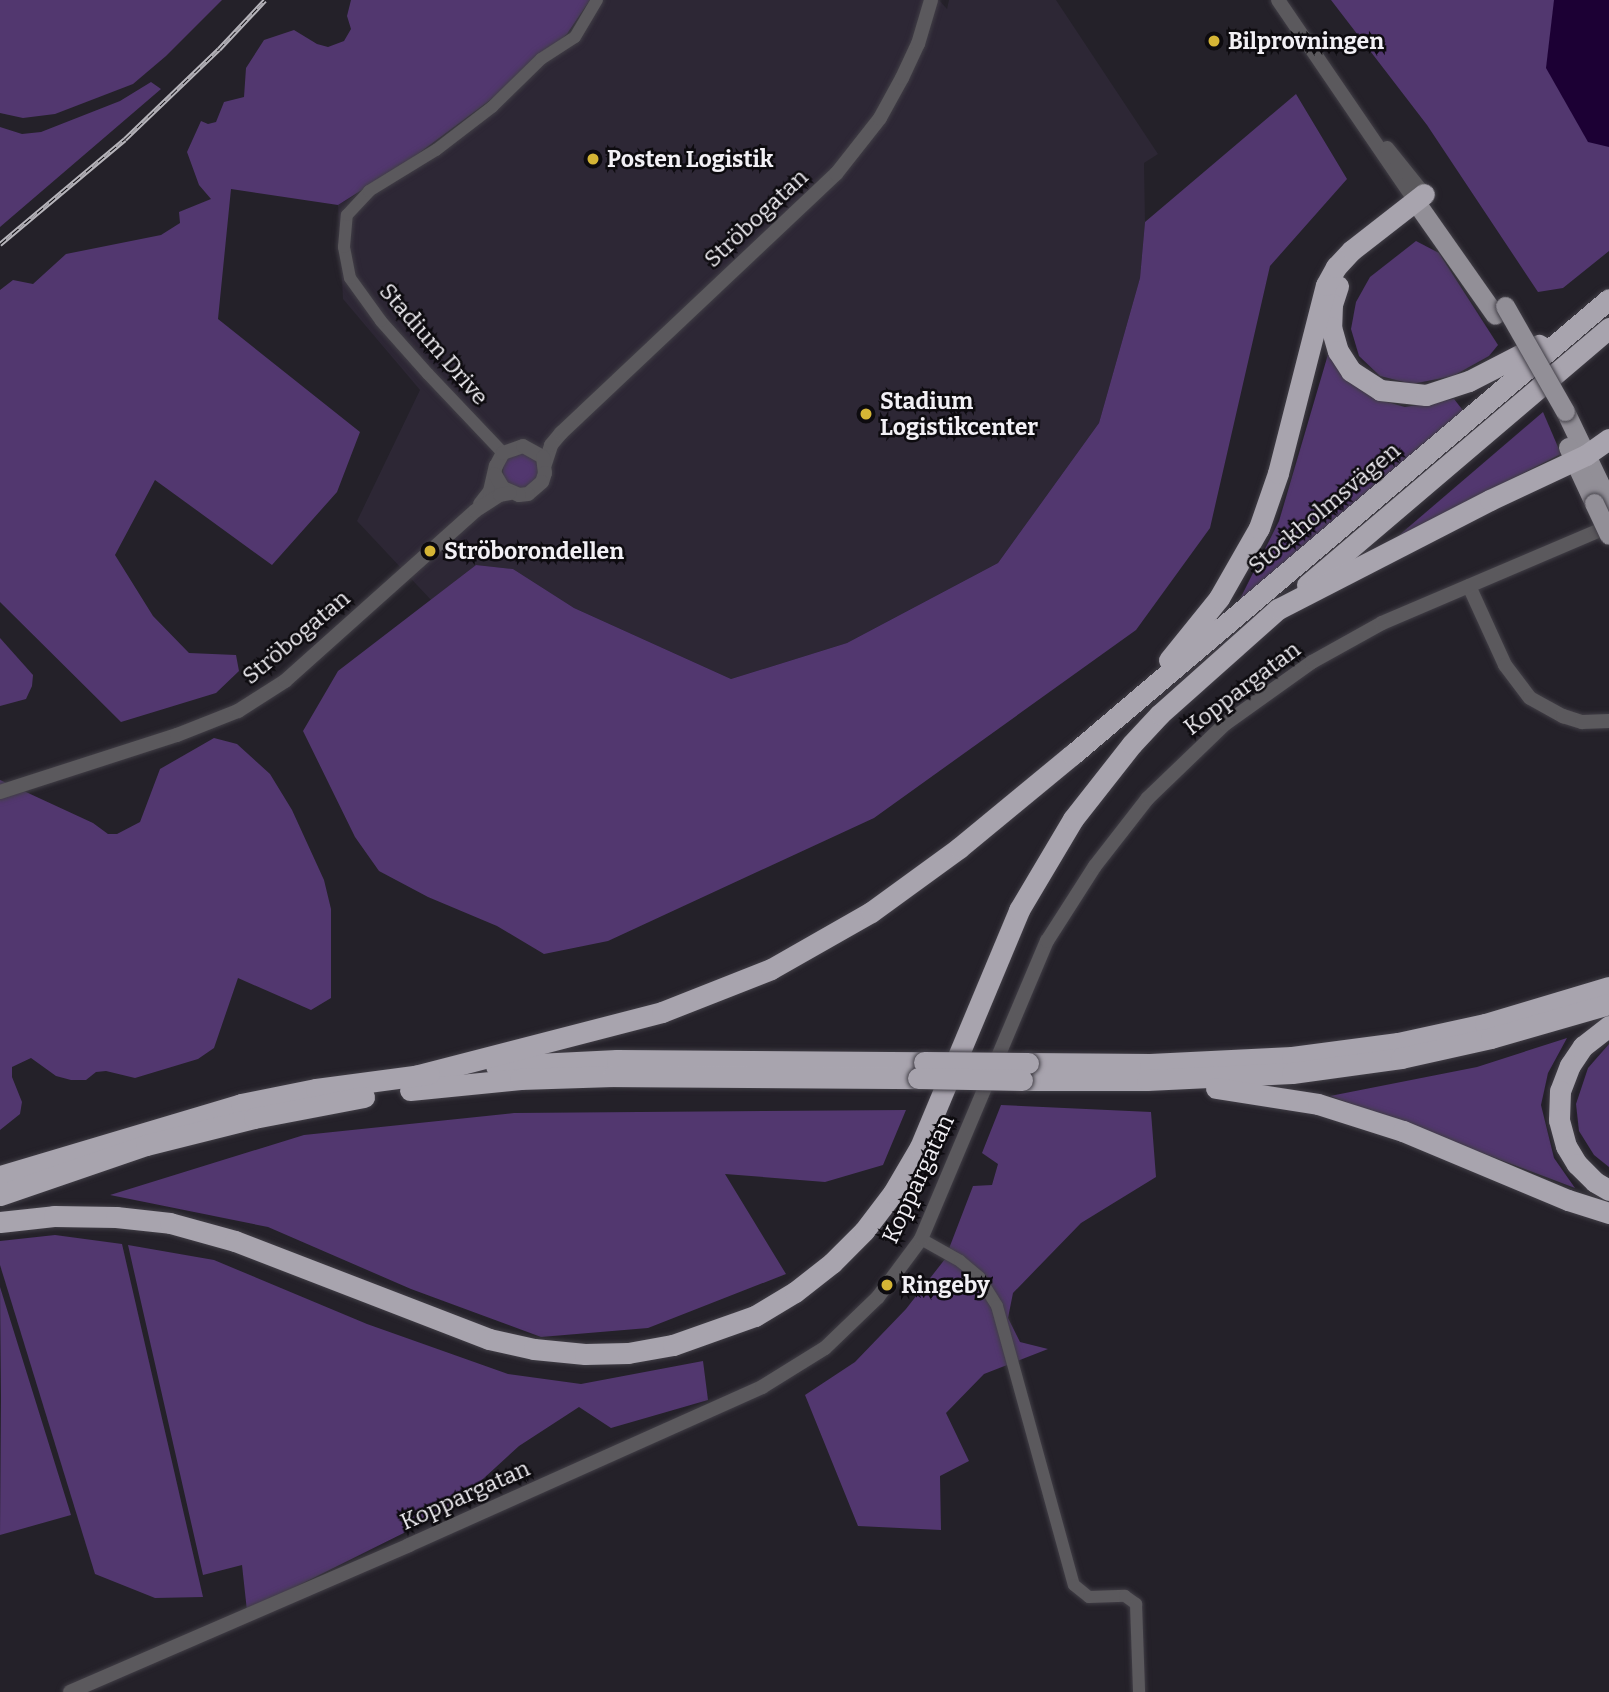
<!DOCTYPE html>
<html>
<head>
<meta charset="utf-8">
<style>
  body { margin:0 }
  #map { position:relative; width:1609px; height:1692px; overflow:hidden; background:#242129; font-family:Bitter,serif }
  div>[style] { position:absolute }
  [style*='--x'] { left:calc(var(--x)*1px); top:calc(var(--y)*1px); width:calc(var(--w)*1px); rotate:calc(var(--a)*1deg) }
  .built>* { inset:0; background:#2d2735 }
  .green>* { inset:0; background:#52376f }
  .round { border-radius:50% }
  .water>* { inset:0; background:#1c0034 }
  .roads { filter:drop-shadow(0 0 2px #413e46) drop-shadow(0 0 2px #413e46) }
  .minor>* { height:12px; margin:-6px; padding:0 6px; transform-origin:6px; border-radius:6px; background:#5b595d }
  .tertiary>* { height:14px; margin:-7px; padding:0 7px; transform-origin:7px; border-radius:7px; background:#5b595d }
  .primary>* { height:19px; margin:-9.5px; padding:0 9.5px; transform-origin:9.5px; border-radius:9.5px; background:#928f97 }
  .motorway>* { height:21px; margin:-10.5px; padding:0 10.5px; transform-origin:10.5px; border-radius:10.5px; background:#a8a4ae }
  .rail>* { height:5px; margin-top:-2.5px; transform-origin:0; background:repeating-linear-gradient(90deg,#0d0b0f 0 8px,#b6b4ba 0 16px); box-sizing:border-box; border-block:2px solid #b6b4ba }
  .bridges { filter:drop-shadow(0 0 2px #413e46) drop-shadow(0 0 2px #413e46) }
  .primary-bridge>* { height:19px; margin:-9.5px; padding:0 9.5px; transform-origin:9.5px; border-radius:9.5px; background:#928f97 }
  .motorway-bridge>* { height:21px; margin:-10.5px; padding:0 10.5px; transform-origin:10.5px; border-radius:10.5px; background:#a8a4ae }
  .dots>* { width:19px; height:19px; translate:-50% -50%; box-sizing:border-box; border:4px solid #0d0b0f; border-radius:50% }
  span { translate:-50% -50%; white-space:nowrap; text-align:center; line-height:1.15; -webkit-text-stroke:5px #0d0b0f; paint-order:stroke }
  .poi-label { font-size:23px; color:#f2f0f5; font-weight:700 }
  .left { translate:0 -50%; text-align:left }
  .street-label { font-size:23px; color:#f2f0f5 }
</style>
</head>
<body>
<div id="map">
  <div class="built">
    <div style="clip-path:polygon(590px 0,939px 0,947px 9px,949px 0,1056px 0,1158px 154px,1144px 163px,1145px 222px,1140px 278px,1099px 423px,998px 563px,847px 643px,731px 679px,574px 608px,513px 569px,476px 565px,431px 600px,357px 521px,420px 390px,343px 299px,338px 205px,365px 189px,567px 34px)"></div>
  </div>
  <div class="green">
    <div style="clip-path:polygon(0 0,222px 0,166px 56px,133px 84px,55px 114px,23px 118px,0 113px)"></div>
    <div style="clip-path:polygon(351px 0,590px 0,567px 34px,513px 83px,411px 159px,338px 205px,231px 189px,218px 319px,360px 432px,337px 492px,272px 565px,155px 480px,115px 555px,153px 616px,189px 653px,236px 655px,239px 671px,216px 693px,121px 722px,0 602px,0 290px,13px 280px,33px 284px,66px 254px,161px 235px,180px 223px,179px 212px,211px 199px,199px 185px,187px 152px,201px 121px,208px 124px,216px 122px,224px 102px,244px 97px,246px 68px,264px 40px,294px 30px,317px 44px,328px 47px,344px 41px,351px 29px,347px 16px)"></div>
    <div style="clip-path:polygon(1331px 0,1609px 0,1609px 251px,1563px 288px,1538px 292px,1427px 125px)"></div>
    <div style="clip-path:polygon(151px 82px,161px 89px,0 227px,0 127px,22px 134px,41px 132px,120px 101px)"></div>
    <div style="clip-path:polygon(1296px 94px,1347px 179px,1270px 266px,1210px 528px,1136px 630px,874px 818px,608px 941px,544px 954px,497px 926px,428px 897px,379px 871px,355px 837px,303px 731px,338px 671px,476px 565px,513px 569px,574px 608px,731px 679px,847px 643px,998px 563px,1099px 423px,1140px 278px,1145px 222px)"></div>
    <div style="clip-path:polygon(1416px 241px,1439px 253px,1498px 345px,1489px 356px,1453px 376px,1412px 384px,1380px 376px,1359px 356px,1351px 329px,1356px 302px,1370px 277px)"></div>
    <div style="clip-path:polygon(1329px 351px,1353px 383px,1373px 398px,1405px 407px,1454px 399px,1465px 413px,1239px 601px,1279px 521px)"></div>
    <div style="clip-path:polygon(1543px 412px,1561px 454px,1397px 537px)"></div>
    <div class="round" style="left:503px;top:453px;width:36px;height:36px"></div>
    <div style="clip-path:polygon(0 638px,33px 675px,32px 686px,26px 699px,0 706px)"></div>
    <div style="clip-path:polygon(214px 738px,237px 744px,270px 774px,292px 810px,324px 880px,331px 909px,331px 998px,311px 1010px,238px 978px,214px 1048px,198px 1059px,135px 1078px,106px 1071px,96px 1072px,86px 1080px,71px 1080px,56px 1076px,31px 1058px,12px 1067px,12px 1077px,22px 1102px,20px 1114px,0 1130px,0 780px,93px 823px,108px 834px,117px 834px,140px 822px,160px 769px)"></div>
    <div style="clip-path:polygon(1567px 1038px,1548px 1073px,1541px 1105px,1554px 1158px,1575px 1188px,1330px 1096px,1477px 1067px)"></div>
    <div style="clip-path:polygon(1609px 1044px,1609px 1167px,1594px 1155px,1579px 1131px,1576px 1104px,1588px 1068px)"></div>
    <div style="clip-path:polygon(1001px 1105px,1151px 1112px,1156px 1177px,1081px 1223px,1013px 1293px,1008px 1318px,1020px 1342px,1048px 1349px,984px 1374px,946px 1413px,969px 1461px,940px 1476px,941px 1530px,858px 1526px,805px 1395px,855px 1362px,906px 1309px,945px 1259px,973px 1186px,992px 1185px,998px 1164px,982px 1153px)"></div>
    <div style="clip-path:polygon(906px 1110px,883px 1165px,825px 1182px,725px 1174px,786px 1274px,648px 1328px,541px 1337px,411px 1289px,268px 1227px,110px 1195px,304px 1135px,514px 1113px)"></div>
    <div style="clip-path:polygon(55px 1235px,122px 1244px,203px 1597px,155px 1598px,95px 1574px,0 1265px,0 1241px)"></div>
    <div style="clip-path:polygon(128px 1245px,214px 1260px,367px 1324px,508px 1374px,581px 1384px,703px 1361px,708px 1400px,611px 1428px,579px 1407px,519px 1446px,448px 1511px,247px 1611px,242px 1565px,203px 1575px)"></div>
    <div style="clip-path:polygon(0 1287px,71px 1515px,0 1535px,1px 1398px)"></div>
  </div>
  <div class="water">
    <div style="clip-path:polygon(1554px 0,1609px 0,1609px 147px,1588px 142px,1546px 68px)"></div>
  </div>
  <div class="roads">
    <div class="minor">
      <div style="--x:503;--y:453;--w:109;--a:-133.5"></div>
      <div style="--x:428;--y:374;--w:71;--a:-131.6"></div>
      <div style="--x:381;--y:321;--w:53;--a:-125.8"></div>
      <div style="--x:350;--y:278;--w:32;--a:-101"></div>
      <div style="--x:344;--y:247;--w:32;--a:-85"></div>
      <div style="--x:347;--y:215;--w:33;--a:-47"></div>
      <div style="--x:369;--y:191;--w:79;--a:-31.5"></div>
      <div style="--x:436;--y:150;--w:71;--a:-37.5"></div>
      <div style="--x:492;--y:107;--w:69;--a:-44.4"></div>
      <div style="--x:541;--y:59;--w:40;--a:-32.9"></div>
      <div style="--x:575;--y:37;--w:43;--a:-59.3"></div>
      <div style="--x:921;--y:1239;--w:45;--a:29.4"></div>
      <div style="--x:960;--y:1261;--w:25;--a:40"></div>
      <div style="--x:979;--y:1277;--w:34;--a:58"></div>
      <div style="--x:997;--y:1306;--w:289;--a:74.6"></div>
      <div style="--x:1074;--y:1585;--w:19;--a:39"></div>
      <div style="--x:1089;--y:1597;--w:36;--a:-2"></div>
      <div style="--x:1125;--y:1596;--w:14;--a:36"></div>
      <div style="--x:1136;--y:1604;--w:88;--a:88"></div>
    </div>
    <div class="tertiary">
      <div style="--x:1278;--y:0;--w:243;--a:55.7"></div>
      <div style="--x:1387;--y:148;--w:59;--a:51.2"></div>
      <div style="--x:545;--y:464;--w:20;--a:-72"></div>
      <div style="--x:551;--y:445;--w:16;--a:-50"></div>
      <div style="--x:561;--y:433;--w:378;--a:-43.3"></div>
      <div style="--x:836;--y:174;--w:71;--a:-51.8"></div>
      <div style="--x:880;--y:118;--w:46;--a:-61.2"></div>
      <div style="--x:902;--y:78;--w:38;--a:-65"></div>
      <div style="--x:918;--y:44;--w:46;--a:-73.5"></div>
      <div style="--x:480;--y:504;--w:16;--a:-52"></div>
      <div style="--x:490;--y:491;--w:26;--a:-77"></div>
      <div style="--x:496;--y:466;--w:15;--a:-62"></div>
      <div style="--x:503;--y:453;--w:21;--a:-19"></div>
      <div style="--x:523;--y:446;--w:23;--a:29"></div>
      <div style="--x:543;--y:457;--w:16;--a:83"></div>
      <div style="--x:545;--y:473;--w:9;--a:108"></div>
      <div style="--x:542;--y:482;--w:18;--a:139"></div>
      <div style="--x:528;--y:494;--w:9;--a:174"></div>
      <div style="--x:519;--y:495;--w:17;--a:-156"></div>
      <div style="--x:503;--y:488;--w:16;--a:-120"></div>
      <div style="--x:1469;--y:586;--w:87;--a:65.5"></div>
      <div style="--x:1505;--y:665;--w:41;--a:52.9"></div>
      <div style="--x:1530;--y:698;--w:38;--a:29"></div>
      <div style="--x:1563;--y:716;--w:20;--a:18"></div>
      <div style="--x:1582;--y:722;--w:27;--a:-2"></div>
      <div style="--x:0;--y:792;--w:186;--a:-17.9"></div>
      <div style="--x:177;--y:735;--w:66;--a:-21.5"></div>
      <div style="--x:238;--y:711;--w:56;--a:-32.6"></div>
      <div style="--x:285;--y:681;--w:255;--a:-41.8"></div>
      <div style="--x:475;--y:511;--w:30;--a:-33"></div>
      <div style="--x:500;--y:495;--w:10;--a:-11"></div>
      <div style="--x:70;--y:1692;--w:369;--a:-23.4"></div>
      <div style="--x:409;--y:1545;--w:387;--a:-24.1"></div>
      <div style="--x:762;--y:1387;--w:74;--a:-31.8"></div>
      <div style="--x:825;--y:1348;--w:74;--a:-43.9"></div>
      <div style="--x:878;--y:1297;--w:72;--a:-53.4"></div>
      <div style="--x:921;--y:1239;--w:324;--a:-67.1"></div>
      <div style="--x:1047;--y:941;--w:89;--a:-57.4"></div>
      <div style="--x:1095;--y:866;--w:86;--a:-52.1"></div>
      <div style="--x:1148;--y:798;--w:107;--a:-43.9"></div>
      <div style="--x:1225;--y:724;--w:107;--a:-35.5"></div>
      <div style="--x:1312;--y:662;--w:80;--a:-29.1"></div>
      <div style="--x:1382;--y:623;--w:247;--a:-23.1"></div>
    </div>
    <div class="primary">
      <div style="--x:1415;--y:201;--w:139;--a:54.9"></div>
      <div style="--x:1565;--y:411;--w:102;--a:64.4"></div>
      <div style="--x:1568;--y:447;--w:62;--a:65.1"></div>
    </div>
    <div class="motorway">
      <div style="--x:1338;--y:286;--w:19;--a:108"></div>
      <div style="--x:1332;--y:304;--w:23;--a:92"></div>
      <div style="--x:1331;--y:327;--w:25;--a:74"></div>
      <div style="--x:1338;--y:351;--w:24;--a:57"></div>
      <div style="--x:1351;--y:371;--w:35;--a:33"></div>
      <div style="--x:1380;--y:390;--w:46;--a:6.2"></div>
      <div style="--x:1426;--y:395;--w:45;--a:-18"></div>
      <div style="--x:1469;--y:381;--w:79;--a:-27.2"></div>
      <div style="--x:1307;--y:585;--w:397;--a:-40.4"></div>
      <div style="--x:1169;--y:660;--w:80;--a:-51.1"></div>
      <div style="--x:1219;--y:598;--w:81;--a:-60.3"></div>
      <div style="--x:1259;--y:528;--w:58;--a:-70.9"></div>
      <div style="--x:1278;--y:473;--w:194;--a:-75.7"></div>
      <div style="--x:1326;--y:285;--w:21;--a:-61"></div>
      <div style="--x:1336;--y:267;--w:23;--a:-47"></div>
      <div style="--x:1352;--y:250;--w:91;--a:-37.9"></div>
      <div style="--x:1609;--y:1026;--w:33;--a:142"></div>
      <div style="--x:1583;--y:1046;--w:23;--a:124"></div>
      <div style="--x:1570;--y:1065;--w:28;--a:111"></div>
      <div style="--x:1560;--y:1091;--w:29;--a:92"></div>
      <div style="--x:1559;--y:1120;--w:27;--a:75"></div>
      <div style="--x:1566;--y:1146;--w:21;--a:59"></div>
      <div style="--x:1577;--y:1164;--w:25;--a:45"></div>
      <div style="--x:1595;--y:1182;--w:16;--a:30"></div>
      <div style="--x:1028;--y:1063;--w:122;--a:0.5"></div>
      <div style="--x:1150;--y:1064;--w:142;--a:-2.8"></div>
      <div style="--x:1292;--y:1057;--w:107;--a:-7.5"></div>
      <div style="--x:1398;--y:1043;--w:89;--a:-12.3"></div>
      <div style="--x:1485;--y:1024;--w:129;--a:-16.6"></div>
      <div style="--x:496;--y:1066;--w:121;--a:-2.8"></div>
      <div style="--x:617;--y:1060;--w:307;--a:0.4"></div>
      <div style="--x:415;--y:1076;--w:255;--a:-14.5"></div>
      <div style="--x:662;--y:1012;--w:117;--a:-21.5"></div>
      <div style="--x:771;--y:969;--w:115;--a:-29.7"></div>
      <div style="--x:871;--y:912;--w:109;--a:-36"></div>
      <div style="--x:959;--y:848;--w:146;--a:-39.5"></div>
      <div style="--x:1072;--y:755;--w:704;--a:-40.34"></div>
      <div style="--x:1022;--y:1080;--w:125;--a:0"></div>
      <div style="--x:1147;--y:1080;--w:145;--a:-2.8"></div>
      <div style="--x:1292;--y:1073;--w:110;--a:-7.8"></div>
      <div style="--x:1401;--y:1058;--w:92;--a:-12.5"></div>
      <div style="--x:1491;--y:1038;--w:123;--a:-16.1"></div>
      <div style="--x:1216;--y:1088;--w:103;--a:8.9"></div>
      <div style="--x:1318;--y:1104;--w:89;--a:17.6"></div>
      <div style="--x:1403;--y:1131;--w:179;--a:22.7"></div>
      <div style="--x:1568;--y:1200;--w:43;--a:17.6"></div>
      <div style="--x:410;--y:1090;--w:111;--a:-5.7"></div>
      <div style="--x:520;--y:1079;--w:93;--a:-1.8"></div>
      <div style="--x:613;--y:1076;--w:305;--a:0.4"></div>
      <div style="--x:0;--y:1176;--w:252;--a:-16.6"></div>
      <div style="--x:241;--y:1104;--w:76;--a:-11.3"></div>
      <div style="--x:316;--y:1089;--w:114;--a:-7.6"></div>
      <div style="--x:0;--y:1195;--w:154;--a:-18.9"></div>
      <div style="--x:146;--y:1145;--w:111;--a:-14"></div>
      <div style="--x:254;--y:1118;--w:112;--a:-10.8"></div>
      <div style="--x:0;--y:1222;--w:54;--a:-6.3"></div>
      <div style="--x:54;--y:1216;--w:62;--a:0.9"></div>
      <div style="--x:116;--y:1217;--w:54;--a:6.3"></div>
      <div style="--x:170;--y:1223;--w:67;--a:15.5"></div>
      <div style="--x:235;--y:1241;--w:272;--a:21.1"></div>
      <div style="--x:489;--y:1339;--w:46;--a:12.5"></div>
      <div style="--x:534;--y:1349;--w:51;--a:5.6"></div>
      <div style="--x:585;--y:1354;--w:43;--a:-1.3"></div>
      <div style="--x:628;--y:1353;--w:46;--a:-10.1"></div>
      <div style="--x:673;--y:1345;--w:87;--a:-19.5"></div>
      <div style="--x:755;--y:1316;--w:47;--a:-31"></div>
      <div style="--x:795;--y:1292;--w:47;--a:-38.1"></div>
      <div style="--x:832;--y:1263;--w:45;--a:-45"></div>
      <div style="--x:864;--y:1231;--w:48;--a:-52.7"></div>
      <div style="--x:893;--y:1193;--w:53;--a:-59.6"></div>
      <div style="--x:920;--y:1147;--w:257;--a:-67.3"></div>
      <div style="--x:1019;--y:910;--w:106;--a:-59.3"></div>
      <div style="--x:1073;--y:819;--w:95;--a:-51.8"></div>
      <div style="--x:1132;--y:744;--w:41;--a:-47"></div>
      <div style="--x:1160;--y:714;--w:158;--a:-41.7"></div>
      <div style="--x:1278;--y:609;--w:238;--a:-27.2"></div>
      <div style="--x:1490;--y:500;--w:106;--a:-25.1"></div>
      <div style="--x:1586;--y:455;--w:28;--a:-35"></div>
    </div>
  </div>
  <div class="rail">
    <div style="--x:0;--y:244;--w:163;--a:-40"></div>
    <div style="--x:125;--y:139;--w:130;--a:-43.8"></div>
    <div style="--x:219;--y:49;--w:67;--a:-46.8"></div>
  </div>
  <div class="bridges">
    <div class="primary-bridge">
      <div style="--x:1505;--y:306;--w:121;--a:60.3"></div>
      <div style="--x:1594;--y:503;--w:35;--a:65"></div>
    </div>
    <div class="motorway-bridge">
      <div style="--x:924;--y:1062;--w:104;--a:0.6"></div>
      <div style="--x:918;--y:1078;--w:104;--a:1.1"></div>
    </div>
  </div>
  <div class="dots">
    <div style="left:1214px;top:41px;background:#d5b535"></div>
    <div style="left:593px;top:159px;background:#d5b535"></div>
    <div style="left:866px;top:414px;background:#d5b535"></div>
    <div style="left:430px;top:551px;background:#d5b535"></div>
    <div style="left:887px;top:1285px;background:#d5b535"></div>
  </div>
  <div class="poi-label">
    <span class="left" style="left:1228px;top:41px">Bilprovningen</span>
    <span class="left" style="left:607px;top:159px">Posten Logistik</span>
    <span class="left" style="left:880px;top:414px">Stadium<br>Logistikcenter</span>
    <span class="left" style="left:444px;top:551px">Ströborondellen</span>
    <span class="left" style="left:901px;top:1285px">Ringeby</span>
  </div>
  <div class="street-label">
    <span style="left:756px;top:218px;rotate:-43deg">Ströbogatan</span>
    <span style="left:434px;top:344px;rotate:49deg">Stadium Drive</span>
    <span style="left:1324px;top:508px;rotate:-40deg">Stockholmsvägen</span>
    <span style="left:296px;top:637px;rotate:-40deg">Ströbogatan</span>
    <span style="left:1242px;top:688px;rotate:-37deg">Koppargatan</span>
    <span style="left:918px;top:1179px;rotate:-65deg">Koppargatan</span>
    <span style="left:465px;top:1495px;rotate:-24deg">Koppargatan</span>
  </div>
</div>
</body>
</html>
